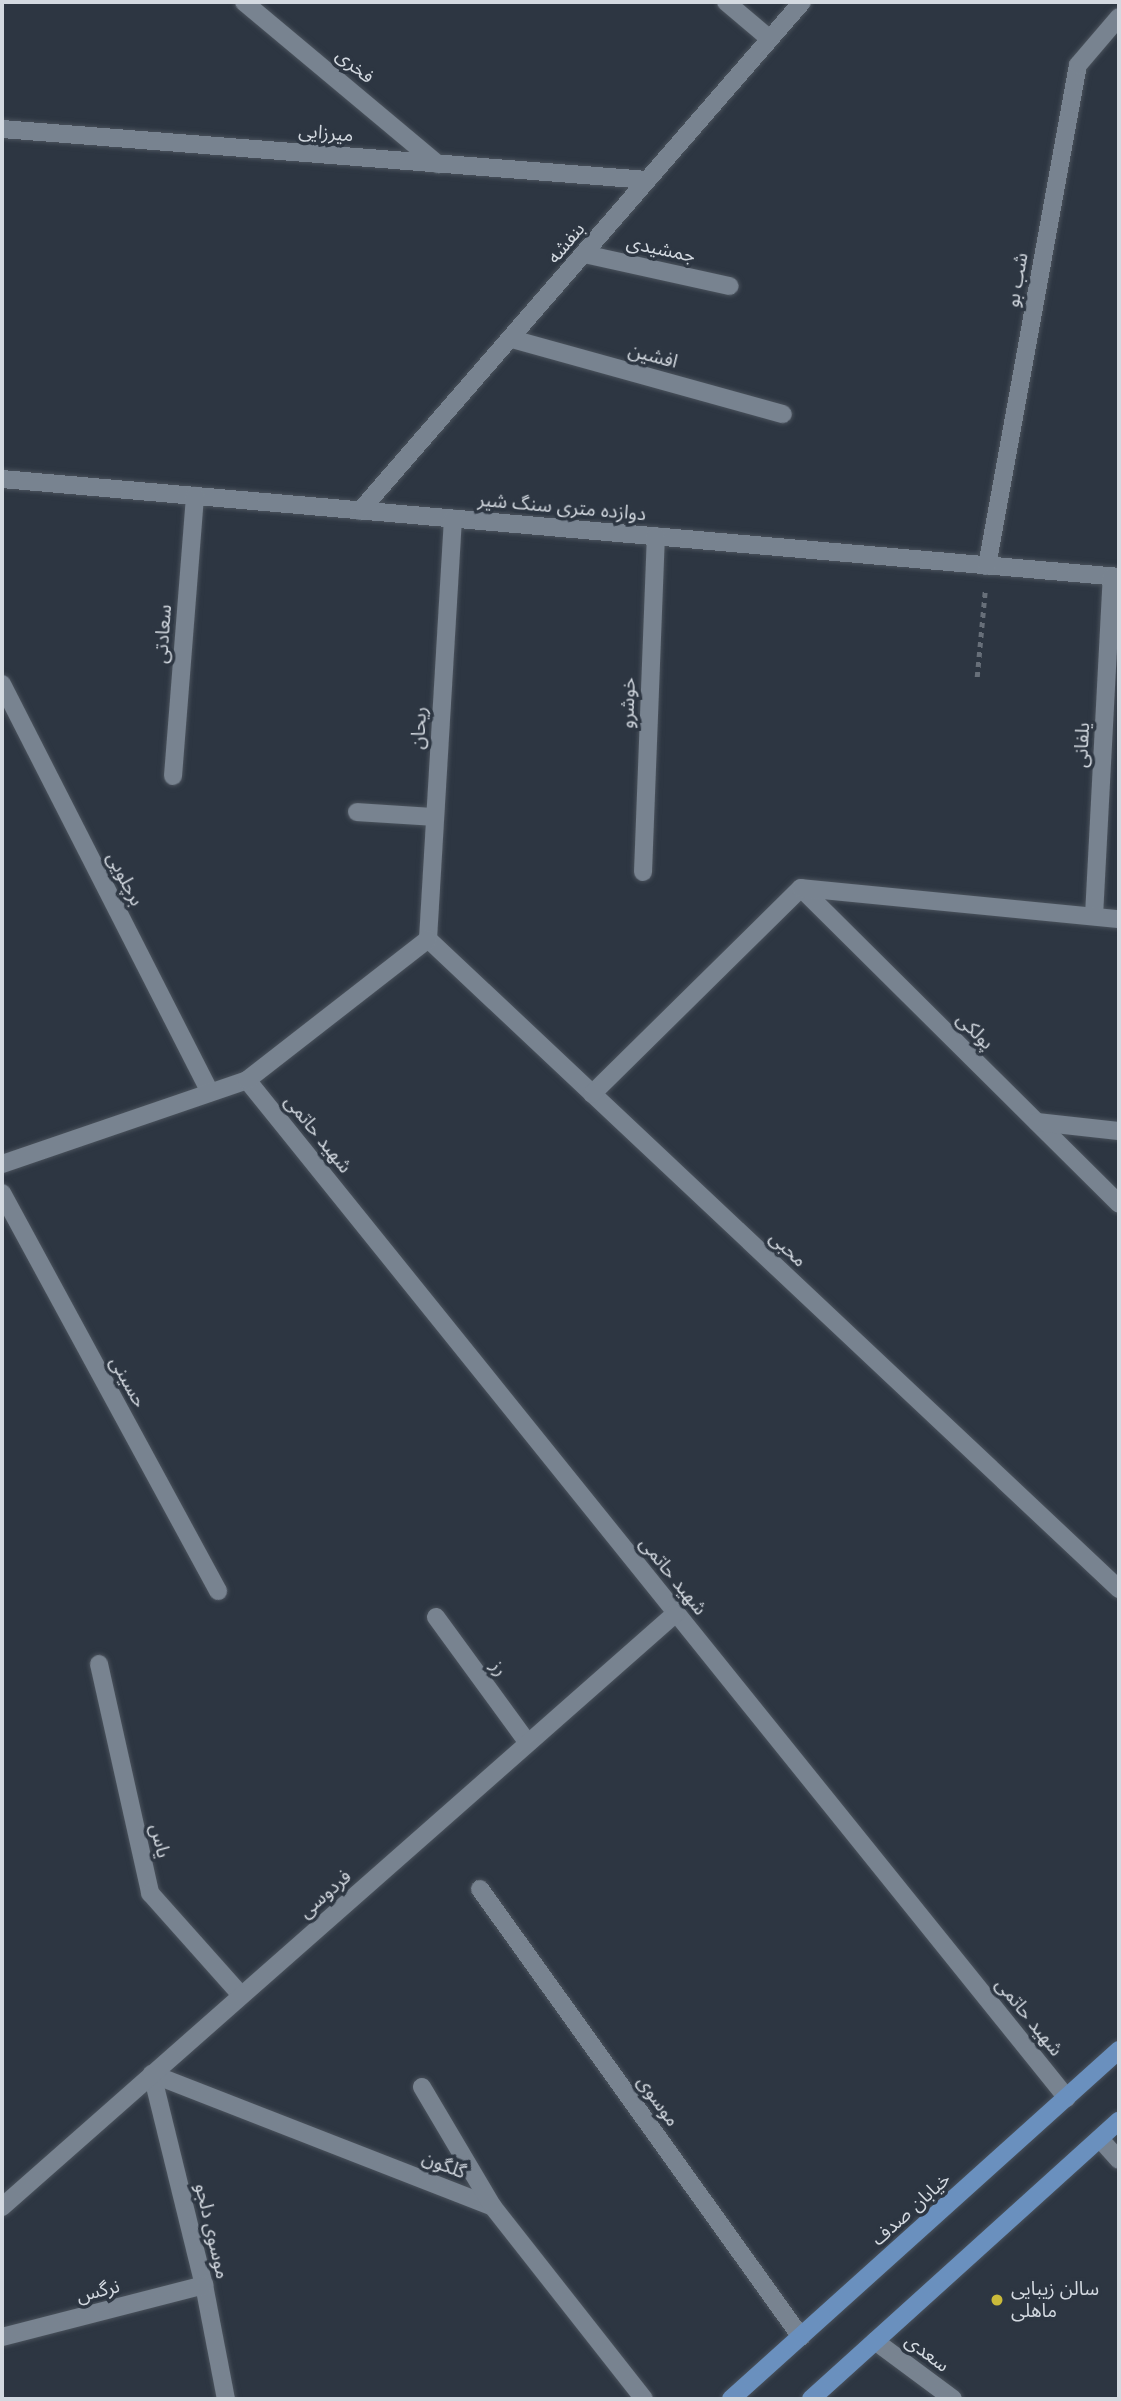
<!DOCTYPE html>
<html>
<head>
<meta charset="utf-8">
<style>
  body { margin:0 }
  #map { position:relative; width:1121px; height:2401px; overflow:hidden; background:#2d3642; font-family:"DM Sans","Noto Sans Arabic",sans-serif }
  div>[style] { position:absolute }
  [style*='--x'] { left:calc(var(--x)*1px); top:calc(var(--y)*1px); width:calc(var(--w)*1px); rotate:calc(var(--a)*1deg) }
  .path>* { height:4.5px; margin-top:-2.25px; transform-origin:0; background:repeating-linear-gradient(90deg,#676f79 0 5px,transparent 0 10px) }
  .roads { filter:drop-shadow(0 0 2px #4a525c) drop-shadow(0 0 2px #4a525c) }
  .minor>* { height:18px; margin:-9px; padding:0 9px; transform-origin:9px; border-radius:9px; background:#788390 }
  .major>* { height:18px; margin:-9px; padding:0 9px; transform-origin:9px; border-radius:9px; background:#6a90be }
  .dots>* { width:19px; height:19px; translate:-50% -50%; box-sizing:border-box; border:4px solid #2d3642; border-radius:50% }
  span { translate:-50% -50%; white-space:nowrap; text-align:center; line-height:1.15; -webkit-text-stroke:7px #2d3642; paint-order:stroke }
  .street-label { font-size:19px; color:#d3d9e0 }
  .poi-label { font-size:19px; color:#d3d9e0 }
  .left { translate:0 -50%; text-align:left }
  .frame { position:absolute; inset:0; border:4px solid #d3d9e0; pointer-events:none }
</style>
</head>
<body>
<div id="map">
  <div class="path">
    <div style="--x:977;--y:677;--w:86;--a:-84.7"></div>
  </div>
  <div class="roads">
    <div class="minor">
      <div style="--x:244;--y:2;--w:253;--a:39.9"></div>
      <div style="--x:726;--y:2;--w:57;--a:40.1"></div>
      <div style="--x:2;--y:129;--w:647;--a:4.52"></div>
      <div style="--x:584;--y:254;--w:149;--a:12.4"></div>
      <div style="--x:512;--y:339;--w:281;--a:15.5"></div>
      <div style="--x:2;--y:479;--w:1121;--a:5.01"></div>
      <div style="--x:360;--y:511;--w:674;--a:-49.03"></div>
      <div style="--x:987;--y:566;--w:509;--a:-79.71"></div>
      <div style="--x:1078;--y:65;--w:63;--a:-49.5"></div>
      <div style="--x:2;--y:684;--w:458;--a:63"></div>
      <div style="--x:173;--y:776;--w:281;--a:-85.5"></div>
      <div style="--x:357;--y:812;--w:78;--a:3.7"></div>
      <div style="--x:643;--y:872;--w:336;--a:-87.8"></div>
      <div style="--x:801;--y:888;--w:448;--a:44.8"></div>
      <div style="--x:1094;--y:916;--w:340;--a:-87"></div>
      <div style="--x:428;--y:939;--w:949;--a:43.25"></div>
      <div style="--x:428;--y:939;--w:421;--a:-86.6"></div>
      <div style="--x:247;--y:1080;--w:1307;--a:51.15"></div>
      <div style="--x:592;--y:1094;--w:293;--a:-44.6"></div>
      <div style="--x:801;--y:888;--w:320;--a:5.6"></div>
      <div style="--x:1037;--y:1122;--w:82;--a:6.3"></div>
      <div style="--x:2;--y:1164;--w:259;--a:-18.9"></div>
      <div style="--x:247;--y:1080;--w:229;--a:-37.9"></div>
      <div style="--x:2;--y:1193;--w:453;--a:61.5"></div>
      <div style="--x:436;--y:1617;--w:156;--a:53.9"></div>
      <div style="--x:99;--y:1664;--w:235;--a:77.4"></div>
      <div style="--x:150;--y:1893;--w:137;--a:48.3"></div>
      <div style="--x:480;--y:1889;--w:551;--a:54.38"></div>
      <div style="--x:152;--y:2074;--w:366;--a:21.3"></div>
      <div style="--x:493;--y:2207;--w:244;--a:51.8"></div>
      <div style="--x:152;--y:2074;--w:217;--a:76.2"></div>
      <div style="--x:204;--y:2285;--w:116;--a:79.1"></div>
      <div style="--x:422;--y:2087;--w:139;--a:59.4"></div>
      <div style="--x:1100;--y:2139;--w:28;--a:48"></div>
      <div style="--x:2;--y:2207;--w:898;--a:-41.39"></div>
      <div style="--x:2;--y:2337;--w:209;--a:-14.4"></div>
      <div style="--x:875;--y:2341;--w:97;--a:36.6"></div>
    </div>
    <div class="major">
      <div style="--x:731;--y:2399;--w:522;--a:-41.97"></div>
      <div style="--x:811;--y:2399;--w:415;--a:-42.1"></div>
    </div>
  </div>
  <div class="dots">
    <div style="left:997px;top:2300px;background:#caba3a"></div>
  </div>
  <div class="street-label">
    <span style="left:355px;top:66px;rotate:40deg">فخری</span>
    <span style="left:326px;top:133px;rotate:5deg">میرزایی</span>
    <span style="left:566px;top:243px;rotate:-50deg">بنفشه</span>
    <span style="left:661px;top:249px;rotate:12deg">جمشیدی</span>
    <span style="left:1017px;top:280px;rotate:-80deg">شب بو</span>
    <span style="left:653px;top:356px;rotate:15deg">افشین</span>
    <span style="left:562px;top:507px;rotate:5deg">دوازده متری سنگ شیر</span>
    <span style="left:163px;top:634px;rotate:-86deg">سعادتی</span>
    <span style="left:628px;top:703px;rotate:-88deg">خوشرو</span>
    <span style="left:419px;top:728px;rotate:-87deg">ریحان</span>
    <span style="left:1082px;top:745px;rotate:-87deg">یلفانی</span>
    <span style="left:125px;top:879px;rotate:63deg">برچلویی</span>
    <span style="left:975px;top:1031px;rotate:45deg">پولکی</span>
    <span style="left:318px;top:1134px;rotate:51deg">شهید حاتمی</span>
    <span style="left:788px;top:1249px;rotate:43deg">محبی</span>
    <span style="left:128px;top:1382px;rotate:61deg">حسینی</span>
    <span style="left:673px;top:1576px;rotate:51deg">شهید حاتمی</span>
    <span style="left:499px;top:1668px;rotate:54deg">رز</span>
    <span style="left:160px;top:1841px;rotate:77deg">یاس</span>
    <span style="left:325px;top:1894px;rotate:-41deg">فردوسی</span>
    <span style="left:1029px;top:2017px;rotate:51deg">شهید حاتمی</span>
    <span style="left:658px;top:2101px;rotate:54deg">موسوی</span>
    <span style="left:444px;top:2165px;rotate:21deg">گلگون</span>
    <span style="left:911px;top:2209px;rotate:-42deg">خیابان صدف</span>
    <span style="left:212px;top:2231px;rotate:77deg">موسوی دلجو</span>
    <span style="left:98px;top:2291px;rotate:-14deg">نرگس</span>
    <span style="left:927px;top:2353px;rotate:37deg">سعدی</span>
  </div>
  <div class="poi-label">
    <span class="left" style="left:1011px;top:2300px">سالن زیبایی<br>ماهلی</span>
  </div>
  <div class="frame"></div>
</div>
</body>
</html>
